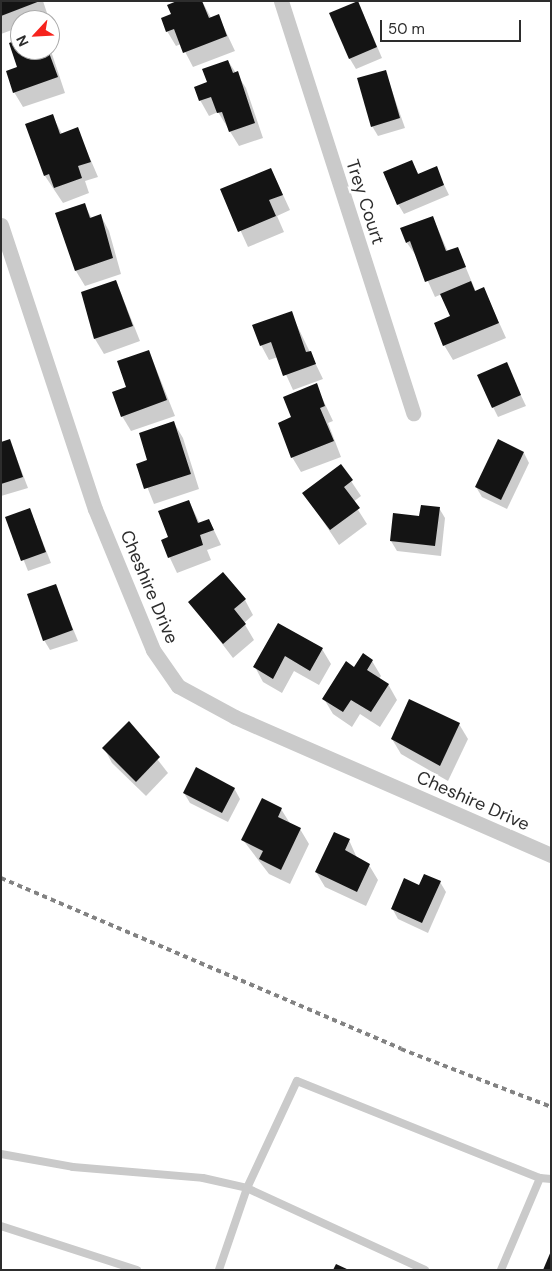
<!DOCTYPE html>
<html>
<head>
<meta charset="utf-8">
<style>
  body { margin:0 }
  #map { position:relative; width:552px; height:1271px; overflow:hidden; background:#fff; font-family:"DM Sans",sans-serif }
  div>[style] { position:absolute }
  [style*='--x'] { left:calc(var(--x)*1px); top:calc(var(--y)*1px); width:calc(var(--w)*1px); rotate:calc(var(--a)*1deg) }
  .shadow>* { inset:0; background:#0003 }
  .building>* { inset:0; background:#141414 }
  .service>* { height:8px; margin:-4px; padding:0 4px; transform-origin:4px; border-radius:4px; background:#cacaca }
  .minor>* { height:15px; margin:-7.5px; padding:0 7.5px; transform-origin:7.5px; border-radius:7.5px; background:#cacaca }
  .rail>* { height:4px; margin-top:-2px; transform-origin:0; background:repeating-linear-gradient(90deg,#828282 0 5px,transparent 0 9px) }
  span { translate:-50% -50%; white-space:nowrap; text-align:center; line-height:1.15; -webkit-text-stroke:5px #fff; paint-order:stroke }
  .street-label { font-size:18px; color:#2d2d2d }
  .frame { position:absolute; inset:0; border:2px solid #2d2d2d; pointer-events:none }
  .north { position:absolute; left:10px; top:10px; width:50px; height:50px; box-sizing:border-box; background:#fff; border:1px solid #ababab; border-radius:50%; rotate:245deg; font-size:14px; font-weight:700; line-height:20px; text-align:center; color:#2d2d2d }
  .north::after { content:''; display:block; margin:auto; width:18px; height:22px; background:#f6231d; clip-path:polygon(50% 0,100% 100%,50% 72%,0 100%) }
  .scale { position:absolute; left:380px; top:20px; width:141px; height:22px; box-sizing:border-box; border:2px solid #2d2d2d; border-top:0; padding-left:6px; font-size:15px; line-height:18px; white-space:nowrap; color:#2d2d2d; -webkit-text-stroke:4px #fff; paint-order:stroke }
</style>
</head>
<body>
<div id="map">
  <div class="shadow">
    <div style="clip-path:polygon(1px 1px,43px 1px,48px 16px,20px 20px,20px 27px,1px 34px)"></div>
    <div style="clip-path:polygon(180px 1px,202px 1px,211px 18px,218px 15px,235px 51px,193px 67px,181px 44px,176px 46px,167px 31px)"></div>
    <div style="clip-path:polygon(358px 2px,382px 58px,356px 69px,350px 59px)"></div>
    <div style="clip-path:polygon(20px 40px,20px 50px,50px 48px,65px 93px,23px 107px,14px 92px)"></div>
    <div style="clip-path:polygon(228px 61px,246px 88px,263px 138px,239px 146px,218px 112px,209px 116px,200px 100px,208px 83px)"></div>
    <div style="clip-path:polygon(385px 71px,405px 128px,378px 136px,372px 126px)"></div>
    <div style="clip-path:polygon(52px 115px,62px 134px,77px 128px,98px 177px,85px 181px,89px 193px,63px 203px,45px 176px)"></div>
    <div style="clip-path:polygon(411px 161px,419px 175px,436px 168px,449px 195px,404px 214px,398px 204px)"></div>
    <div style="clip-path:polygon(271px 169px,290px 210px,277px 216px,284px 232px,248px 247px,222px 190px)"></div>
    <div style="clip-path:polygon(84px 204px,92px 219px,101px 216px,109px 231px,121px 274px,85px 286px,76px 271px,56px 214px)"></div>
    <div style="clip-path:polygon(433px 218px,448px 252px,458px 249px,476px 292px,484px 289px,506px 338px,453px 360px,444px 345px,452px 317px,442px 294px,435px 297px,417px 257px,407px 243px)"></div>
    <div style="clip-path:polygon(116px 281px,140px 341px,104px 354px,95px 339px,83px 293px)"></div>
    <div style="clip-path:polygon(291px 313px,323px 379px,293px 390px,278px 357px,269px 360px,261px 345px)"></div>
    <div style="clip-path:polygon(149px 351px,175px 416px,131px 431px,122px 416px)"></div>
    <div style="clip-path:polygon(506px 364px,526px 406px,498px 417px,493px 407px)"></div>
    <div style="clip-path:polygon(316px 385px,333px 421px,328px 423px,341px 457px,301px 472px,292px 457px,293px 418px)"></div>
    <div style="clip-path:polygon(174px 423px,183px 438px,199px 489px,154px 504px,138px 464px,149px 461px)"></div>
    <div style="clip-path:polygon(10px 441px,28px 488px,1px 496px,1px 444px)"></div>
    <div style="clip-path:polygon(524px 453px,529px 463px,507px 509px,482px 497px,476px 487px)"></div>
    <div style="clip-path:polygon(341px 466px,361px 496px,353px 502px,367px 524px,339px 545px,304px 493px)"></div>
    <div style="clip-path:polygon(189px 501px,200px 524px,209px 520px,221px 545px,207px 550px,211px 560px,177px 573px,162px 541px,170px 538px)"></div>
    <div style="clip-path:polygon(439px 508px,445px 518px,441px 556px,397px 551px,391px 541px)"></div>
    <div style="clip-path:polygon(30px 510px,51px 563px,28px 571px,7px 518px)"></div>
    <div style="clip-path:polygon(55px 585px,78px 641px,50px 650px,44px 640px)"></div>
    <div style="clip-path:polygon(245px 600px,253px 615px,244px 623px,254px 640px,233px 658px,190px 602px)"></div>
    <div style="clip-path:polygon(278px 625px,322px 649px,331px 664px,319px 685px,294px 671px,282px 693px,263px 682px,255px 667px)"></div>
    <div style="clip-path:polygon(372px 661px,381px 676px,379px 679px,388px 684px,397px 700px,380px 727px,360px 714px,352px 727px,333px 714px,324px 699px,355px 668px)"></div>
    <div style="clip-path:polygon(129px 723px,168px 773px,146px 796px,112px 763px,104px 748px)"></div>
    <div style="clip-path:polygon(459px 724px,468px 739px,448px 781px,401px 754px,392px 739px)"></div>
    <div style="clip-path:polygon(234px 788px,240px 799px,228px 822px,190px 803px,184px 793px)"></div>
    <div style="clip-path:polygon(281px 809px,291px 825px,300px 829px,309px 844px,290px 884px,269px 874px,243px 840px)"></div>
    <div style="clip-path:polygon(349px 840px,357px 858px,369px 865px,378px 880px,366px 906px,325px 887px,316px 872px)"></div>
    <div style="clip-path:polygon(440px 882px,446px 892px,428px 933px,398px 919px,392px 908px)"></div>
  </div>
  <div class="building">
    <div style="clip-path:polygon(1px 1px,40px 1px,1px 16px)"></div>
    <div style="clip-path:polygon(177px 1px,202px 1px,209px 18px,219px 14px,227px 36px,183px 53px,174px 29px,166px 32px,161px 18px,171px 14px,167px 5px)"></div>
    <div style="clip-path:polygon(358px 1px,377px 47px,349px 59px,329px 13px)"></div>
    <div style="clip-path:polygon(20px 39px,20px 50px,48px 50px,58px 77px,13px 93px,6px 71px,17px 67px,9px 43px)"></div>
    <div style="clip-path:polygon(228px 60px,233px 73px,238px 71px,255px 123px,229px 132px,222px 112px,217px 113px,211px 97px,199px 101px,194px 87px,207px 82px,202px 69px)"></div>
    <div style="clip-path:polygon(386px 70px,400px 118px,371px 127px,357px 78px)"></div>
    <div style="clip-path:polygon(53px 114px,60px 134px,78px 127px,91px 162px,78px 166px,82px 178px,54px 188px,49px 174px,44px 176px,25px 124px)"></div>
    <div style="clip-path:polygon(412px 160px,418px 174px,437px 166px,444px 185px,397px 205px,383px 172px)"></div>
    <div style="clip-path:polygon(271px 168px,283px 195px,269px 200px,276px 216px,238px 232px,220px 189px)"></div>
    <div style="clip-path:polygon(85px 203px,90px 218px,101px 214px,113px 258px,75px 271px,55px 213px)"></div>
    <div style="clip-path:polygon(433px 216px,446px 251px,458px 247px,466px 267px,425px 282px,410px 241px,406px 243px,400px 228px)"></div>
    <div style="clip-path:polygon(116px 280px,133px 326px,94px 339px,81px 292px)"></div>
    <div style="clip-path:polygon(471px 281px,475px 291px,484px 287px,499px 323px,443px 346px,434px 323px,450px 316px,440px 294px)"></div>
    <div style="clip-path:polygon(292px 311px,306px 352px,311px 351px,316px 364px,283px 376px,271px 342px,260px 346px,252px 325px)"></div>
    <div style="clip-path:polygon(149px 350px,167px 400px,121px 417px,112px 392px,126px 387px,117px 361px)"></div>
    <div style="clip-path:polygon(507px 362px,521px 395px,492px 408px,477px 375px)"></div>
    <div style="clip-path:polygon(317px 383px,325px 406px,320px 408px,334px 441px,291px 458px,278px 423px,291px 417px,283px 397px)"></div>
    <div style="clip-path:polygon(174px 421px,191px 474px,144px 489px,136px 464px,147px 460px,139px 433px)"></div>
    <div style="clip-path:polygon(10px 439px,23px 477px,1px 484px,1px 442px)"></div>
    <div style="clip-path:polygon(498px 439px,524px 452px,501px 500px,475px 487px)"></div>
    <div style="clip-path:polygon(341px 464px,353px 480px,344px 487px,360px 508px,330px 530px,302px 493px)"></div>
    <div style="clip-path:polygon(189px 500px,198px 523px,209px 519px,214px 530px,200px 535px,203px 545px,168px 558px,161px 540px,168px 537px,158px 511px)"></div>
    <div style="clip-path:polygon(421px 505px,440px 507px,435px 546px,390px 541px,393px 513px,419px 516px)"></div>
    <div style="clip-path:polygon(30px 508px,46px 552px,21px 561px,5px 517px)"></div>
    <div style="clip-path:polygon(223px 572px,246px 599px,234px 609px,246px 624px,223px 644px,188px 602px)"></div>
    <div style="clip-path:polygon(56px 584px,73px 630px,43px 641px,27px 594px)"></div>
    <div style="clip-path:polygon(278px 623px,323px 648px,310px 671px,285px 656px,273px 679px,253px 667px)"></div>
    <div style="clip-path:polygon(363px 653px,373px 660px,367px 670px,389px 684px,371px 712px,351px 700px,343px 712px,322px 699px,346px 661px,354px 667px)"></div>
    <div style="clip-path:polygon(409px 699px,460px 723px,440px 766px,391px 739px)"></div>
    <div style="clip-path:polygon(129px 721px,160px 757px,136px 782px,102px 748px)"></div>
    <div style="clip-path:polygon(196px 767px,235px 788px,222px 813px,183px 793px)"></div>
    <div style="clip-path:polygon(262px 798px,282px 808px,278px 817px,301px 828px,281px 870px,259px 859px,263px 851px,241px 840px)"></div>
    <div style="clip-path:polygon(334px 832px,350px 839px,345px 850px,370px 864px,357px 892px,315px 872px)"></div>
    <div style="clip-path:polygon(424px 874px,441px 881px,422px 923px,391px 909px,404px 878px,419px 885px)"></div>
    <div style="clip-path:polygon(551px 1251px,551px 1270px,543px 1270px)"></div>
    <div style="clip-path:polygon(336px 1264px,349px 1270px,333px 1270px)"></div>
  </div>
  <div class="service">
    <div style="--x:1;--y:1154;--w:73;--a:10.2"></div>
    <div style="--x:73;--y:1167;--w:130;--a:4.8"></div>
    <div style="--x:203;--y:1178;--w:45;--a:12.8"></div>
    <div style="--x:247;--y:1188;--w:87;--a:108.9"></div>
    <div style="--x:540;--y:1178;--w:11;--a:5"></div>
    <div style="--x:1;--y:1226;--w:143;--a:17.9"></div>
    <div style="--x:425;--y:1270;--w:196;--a:-155.3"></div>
    <div style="--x:247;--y:1188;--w:118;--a:-65"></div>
    <div style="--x:297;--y:1081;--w:262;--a:21.8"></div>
    <div style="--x:540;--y:1178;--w:100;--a:113"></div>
  </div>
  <div class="minor">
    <div style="--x:281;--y:1;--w:433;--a:72.2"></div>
    <div style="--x:1;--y:225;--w:299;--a:71.7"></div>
    <div style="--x:95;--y:509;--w:152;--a:67.6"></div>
    <div style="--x:153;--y:650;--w:44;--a:55.2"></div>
    <div style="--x:178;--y:686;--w:65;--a:28.5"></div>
    <div style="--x:235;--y:717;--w:345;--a:23.6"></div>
  </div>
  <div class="rail">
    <div style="--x:1;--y:878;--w:435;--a:23.1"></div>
    <div style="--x:401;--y:1049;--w:161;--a:21.1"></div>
  </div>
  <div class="street-label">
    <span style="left:365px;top:202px;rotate:72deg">Trey Court</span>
    <span style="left:149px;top:587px;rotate:67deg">Cheshire Drive</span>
    <span style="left:473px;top:801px;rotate:24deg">Cheshire Drive</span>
  </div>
  <div class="frame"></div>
  <div class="north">N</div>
  <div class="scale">50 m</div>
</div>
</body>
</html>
